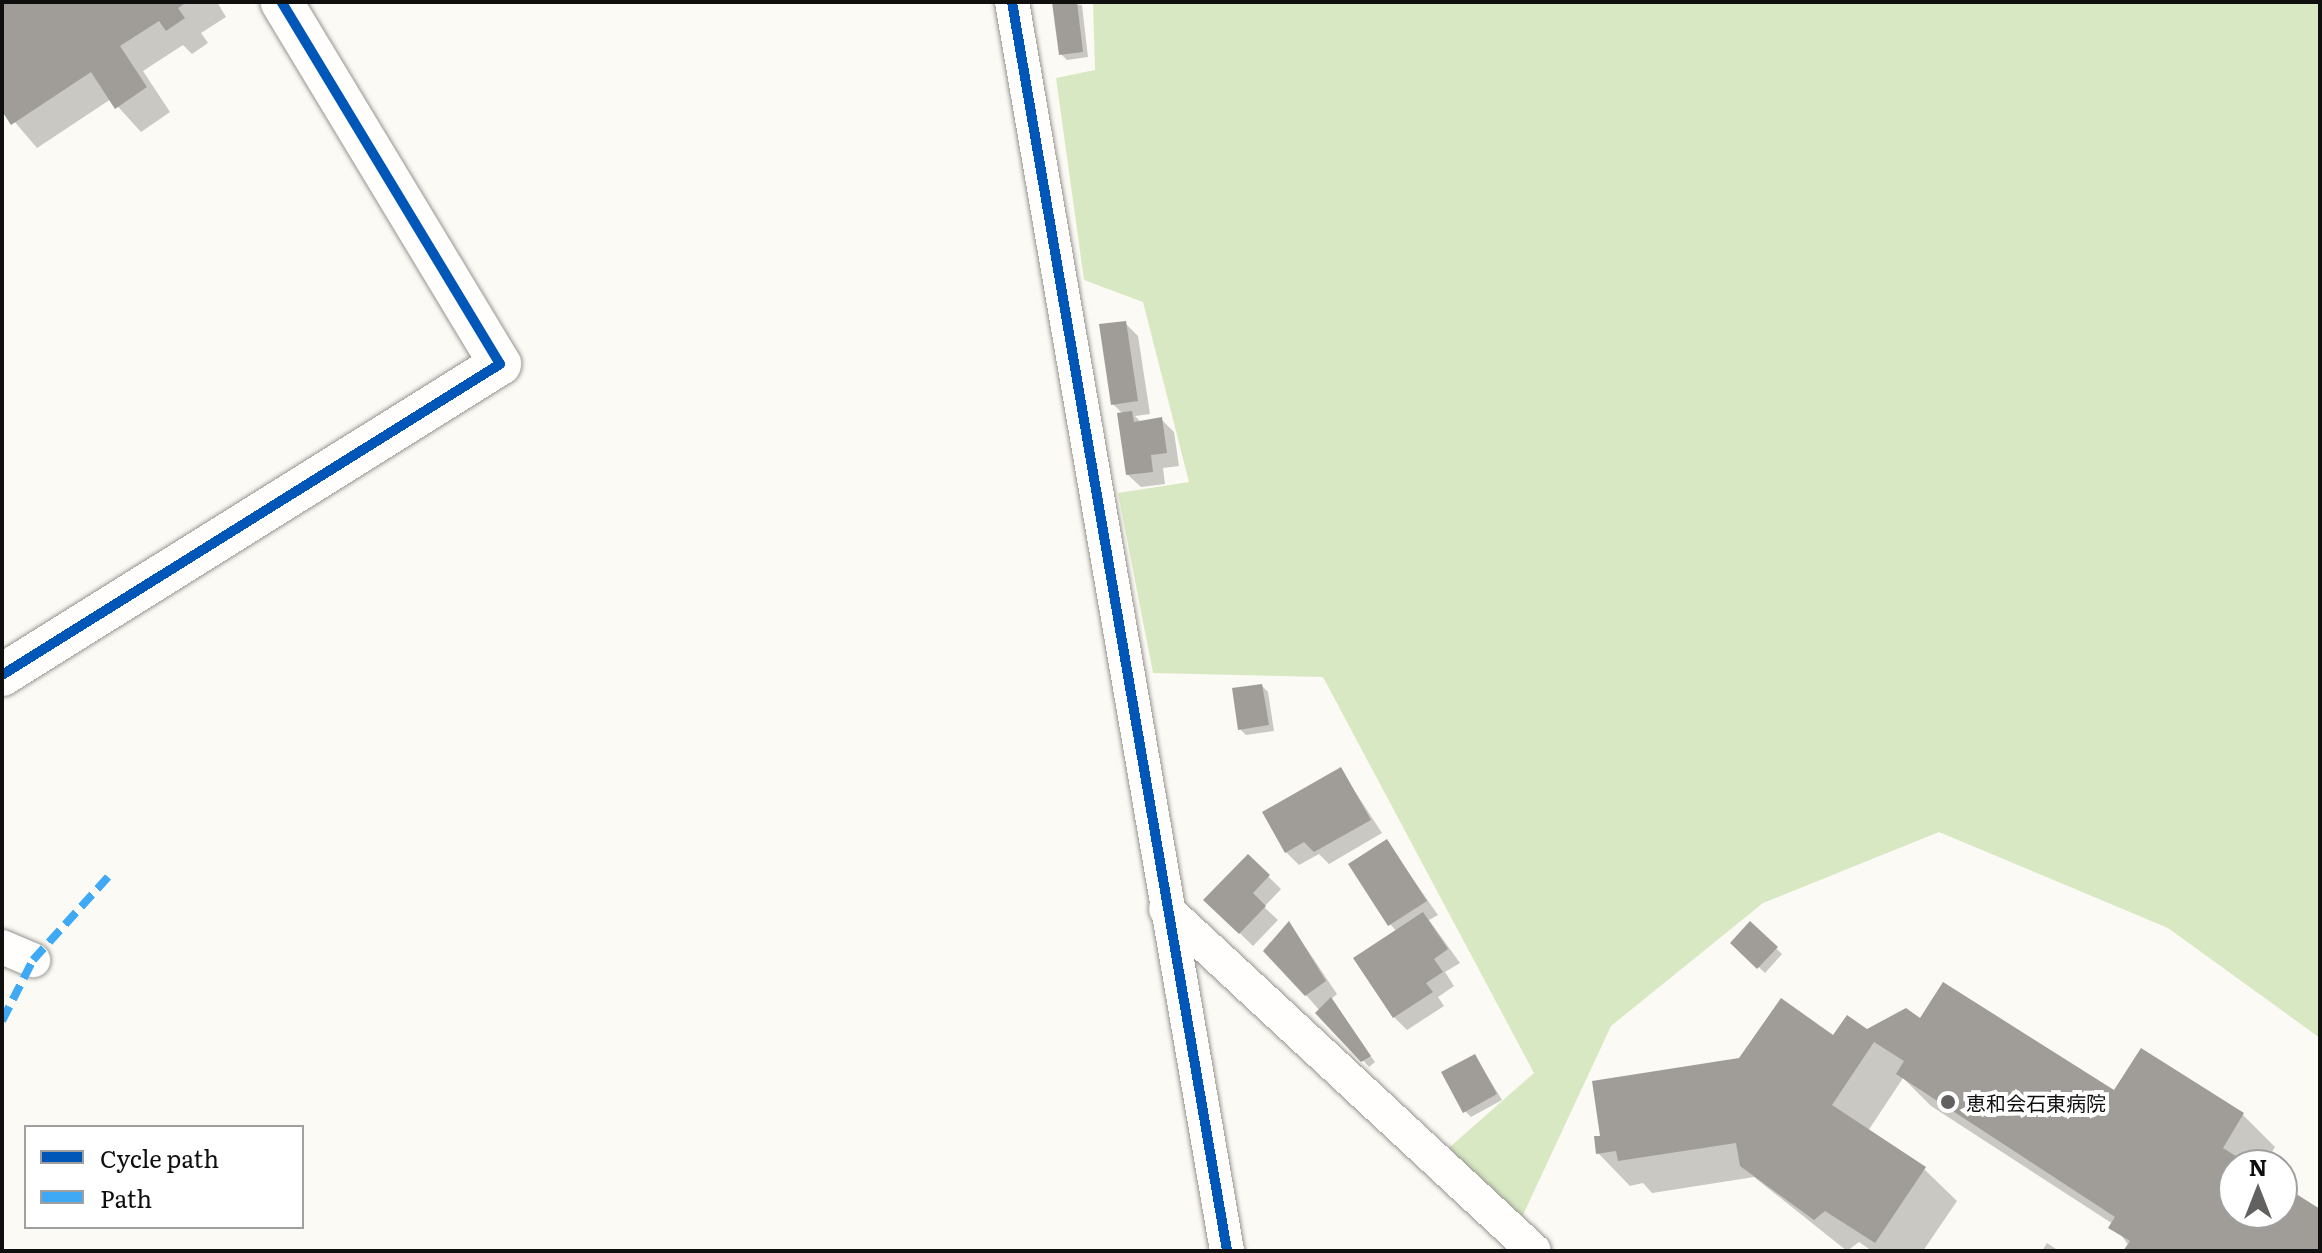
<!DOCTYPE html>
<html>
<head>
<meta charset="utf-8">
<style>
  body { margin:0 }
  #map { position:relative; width:2322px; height:1253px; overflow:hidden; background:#fcfaf4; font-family:Literata,"Noto Sans JP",serif }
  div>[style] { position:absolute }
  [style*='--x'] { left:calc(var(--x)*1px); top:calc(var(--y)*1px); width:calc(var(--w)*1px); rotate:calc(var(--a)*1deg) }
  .forest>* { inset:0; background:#d8e8c2 }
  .shadow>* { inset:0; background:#0003 }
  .building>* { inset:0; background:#a09d99 }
  .roads { filter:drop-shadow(0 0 2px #969592) drop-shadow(0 0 2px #969592) }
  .minor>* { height:34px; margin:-17px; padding:0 17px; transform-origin:17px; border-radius:17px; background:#fffefd }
  .tertiary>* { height:42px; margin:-21px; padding:0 21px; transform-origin:21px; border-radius:21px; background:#fffefd }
  .quiet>* { height:8px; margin-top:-4px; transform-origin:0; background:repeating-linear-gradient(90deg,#3fa9f5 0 16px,transparent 0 24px) }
  .cycleway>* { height:10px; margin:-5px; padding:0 5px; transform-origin:5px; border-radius:5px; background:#0057b8 }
  .dots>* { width:22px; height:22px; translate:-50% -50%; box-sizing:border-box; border:4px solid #fff; border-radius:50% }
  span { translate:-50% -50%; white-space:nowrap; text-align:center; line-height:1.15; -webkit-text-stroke:8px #fff; paint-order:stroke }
  .poi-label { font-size:20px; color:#0f0f0f }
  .left { translate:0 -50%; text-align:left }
  .frame { position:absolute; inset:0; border:4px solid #0f0f0f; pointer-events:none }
  .legend { position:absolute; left:24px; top:1125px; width:280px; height:104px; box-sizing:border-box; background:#fff; border:2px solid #9f9f9f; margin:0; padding:10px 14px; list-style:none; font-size:24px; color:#0f0f0f }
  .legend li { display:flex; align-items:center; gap:16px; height:40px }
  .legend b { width:40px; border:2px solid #9f9f9f }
  .north { position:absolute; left:2218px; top:1149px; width:80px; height:80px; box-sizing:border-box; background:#fff; border:2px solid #9f9f9f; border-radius:50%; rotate:0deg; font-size:22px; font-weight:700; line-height:32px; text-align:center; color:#0f0f0f }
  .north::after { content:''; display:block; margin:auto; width:28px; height:36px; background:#62615f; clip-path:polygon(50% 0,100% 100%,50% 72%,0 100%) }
</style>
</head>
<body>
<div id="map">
  <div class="forest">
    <div style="clip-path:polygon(1093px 2px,2320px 2px,2320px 1038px,2168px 928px,1939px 832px,1763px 903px,1611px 1026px,1522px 1217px,1442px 1154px,1534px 1073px,1323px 677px,1153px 673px,1118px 493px,1189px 482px,1143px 302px,1084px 280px,1056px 78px,1095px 70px)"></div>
  </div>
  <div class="shadow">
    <div style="clip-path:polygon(2px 2px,217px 2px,226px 17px,201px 33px,208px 43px,192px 54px,183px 45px,143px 71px,170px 112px,141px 132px,111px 99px,37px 148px,2px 107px)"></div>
    <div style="clip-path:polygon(1058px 2px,1082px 5px,1088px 57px,1067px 60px,1061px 54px)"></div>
    <div style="clip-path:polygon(1125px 323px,1138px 336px,1150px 414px,1135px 416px,1141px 422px,1161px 419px,1174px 432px,1179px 466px,1163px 468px,1165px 484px,1141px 487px,1128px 475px,1123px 414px,1113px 404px)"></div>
    <div style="clip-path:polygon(1262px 686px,1268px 692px,1274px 731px,1246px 735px,1240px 729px)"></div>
    <div style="clip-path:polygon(1341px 770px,1382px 833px,1329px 864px,1319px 854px,1299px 865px,1286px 852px)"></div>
    <div style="clip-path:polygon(1387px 842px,1438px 915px,1429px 920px,1460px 963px,1445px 972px,1454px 986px,1438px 997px,1444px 1006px,1407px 1030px,1394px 1017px,1397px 932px,1390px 924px)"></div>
    <div style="clip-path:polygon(1248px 857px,1281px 889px,1264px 907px,1278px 920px,1253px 946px,1206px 900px)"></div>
    <div style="clip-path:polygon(1290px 924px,1337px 994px,1330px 1000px,1375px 1062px,1369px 1067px,1306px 995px)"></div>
    <div style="clip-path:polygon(1750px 924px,1782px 954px,1765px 973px,1733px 943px)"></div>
    <div style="clip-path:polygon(1921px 1020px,2115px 1092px,2141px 1051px,2243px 1115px,2275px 1147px,2264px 1165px,2234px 1165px,2234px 1213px,2282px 1213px,2282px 1187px,2320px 1211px,2320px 1251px,2126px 1251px,2129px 1246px,2113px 1224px,1931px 1106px,1903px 1078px,1868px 1131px,1924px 1169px,1957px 1201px,1923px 1251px,1872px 1251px,1859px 1242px,1847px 1251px,1754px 1177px,1652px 1193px,1643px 1183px,1630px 1186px,1598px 1153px,1603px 1137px,1740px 1060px)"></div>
    <div style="clip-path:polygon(1475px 1056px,1502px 1100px,1471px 1117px,1465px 1111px)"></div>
    <div style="clip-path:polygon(2047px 1243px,2059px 1251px,2042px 1251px)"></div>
  </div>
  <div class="building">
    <div style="clip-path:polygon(2px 2px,187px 2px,178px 8px,185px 18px,166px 31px,159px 21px,120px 46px,147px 87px,115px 109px,91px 72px,11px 125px,2px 111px)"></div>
    <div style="clip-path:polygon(1052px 2px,1077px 2px,1083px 52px,1059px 55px)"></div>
    <div style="clip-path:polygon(1126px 321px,1138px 401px,1111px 405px,1099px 324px)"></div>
    <div style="clip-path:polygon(1132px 411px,1134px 422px,1162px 417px,1167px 453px,1151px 455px,1153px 472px,1126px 475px,1117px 413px)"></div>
    <div style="clip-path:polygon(1262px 684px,1269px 725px,1238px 730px,1232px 688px)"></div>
    <div style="clip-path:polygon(1341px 767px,1371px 820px,1314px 852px,1304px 842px,1285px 853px,1262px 812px)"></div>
    <div style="clip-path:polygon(1387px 839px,1427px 901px,1388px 926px,1348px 864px)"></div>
    <div style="clip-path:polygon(1248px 854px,1270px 875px,1253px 893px,1266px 906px,1239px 934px,1203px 900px)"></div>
    <div style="clip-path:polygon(1423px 912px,1448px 949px,1434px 959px,1443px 972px,1426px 983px,1433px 992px,1393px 1018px,1353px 958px)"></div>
    <div style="clip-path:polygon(1289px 921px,1326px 981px,1305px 996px,1263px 951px)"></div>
    <div style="clip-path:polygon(1750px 921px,1778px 947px,1757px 969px,1730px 943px)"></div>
    <div style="clip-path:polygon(1943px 982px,2114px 1090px,2141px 1048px,2244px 1113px,2223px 1148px,2250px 1165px,2234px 1165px,2234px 1213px,2282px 1213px,2282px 1185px,2320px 1209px,2320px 1251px,2123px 1251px,2130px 1241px,2108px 1228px,2115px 1217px,1896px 1074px,1904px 1061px,1874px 1042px,1832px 1105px,1926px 1167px,1875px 1243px,1825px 1211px,1814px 1220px,1740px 1166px,1736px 1143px,1618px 1161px,1616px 1151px,1596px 1154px,1594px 1136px,1600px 1136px,1592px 1081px,1739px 1058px,1781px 998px,1833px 1035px,1847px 1015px,1867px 1029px,1906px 1008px,1920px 1018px)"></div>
    <div style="clip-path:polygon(1331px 997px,1371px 1056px,1361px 1062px,1315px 1013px)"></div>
    <div style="clip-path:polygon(1475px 1054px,1497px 1094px,1463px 1113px,1441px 1072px)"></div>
  </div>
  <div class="roads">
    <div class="minor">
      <div style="--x:1012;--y:2;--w:1267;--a:80.23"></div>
      <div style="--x:1166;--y:909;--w:502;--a:42.9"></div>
      <div style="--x:2;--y:947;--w:34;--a:23"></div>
    </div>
    <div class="tertiary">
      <div style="--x:2;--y:675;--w:587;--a:-31.98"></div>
      <div style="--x:500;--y:364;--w:423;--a:-121.1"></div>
    </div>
  </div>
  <div class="quiet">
    <div style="--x:2;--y:1021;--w:68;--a:-63.1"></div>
    <div style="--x:33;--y:960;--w:112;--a:-47.9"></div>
  </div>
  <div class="cycleway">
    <div style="--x:1012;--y:2;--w:1267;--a:80.23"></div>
    <div style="--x:2;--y:675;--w:587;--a:-31.98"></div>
    <div style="--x:500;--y:364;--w:423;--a:-121.1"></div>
  </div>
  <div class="dots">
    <div style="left:1948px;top:1102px;background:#62615f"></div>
  </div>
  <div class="poi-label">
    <span class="left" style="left:1966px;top:1102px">恵和会石東病院</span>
  </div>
  <div class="frame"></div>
  <ul class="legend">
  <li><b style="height:10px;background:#0057b8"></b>Cycle path</li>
  <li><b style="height:10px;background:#3fa9f5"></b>Path</li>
  </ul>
  <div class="north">N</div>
</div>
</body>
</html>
